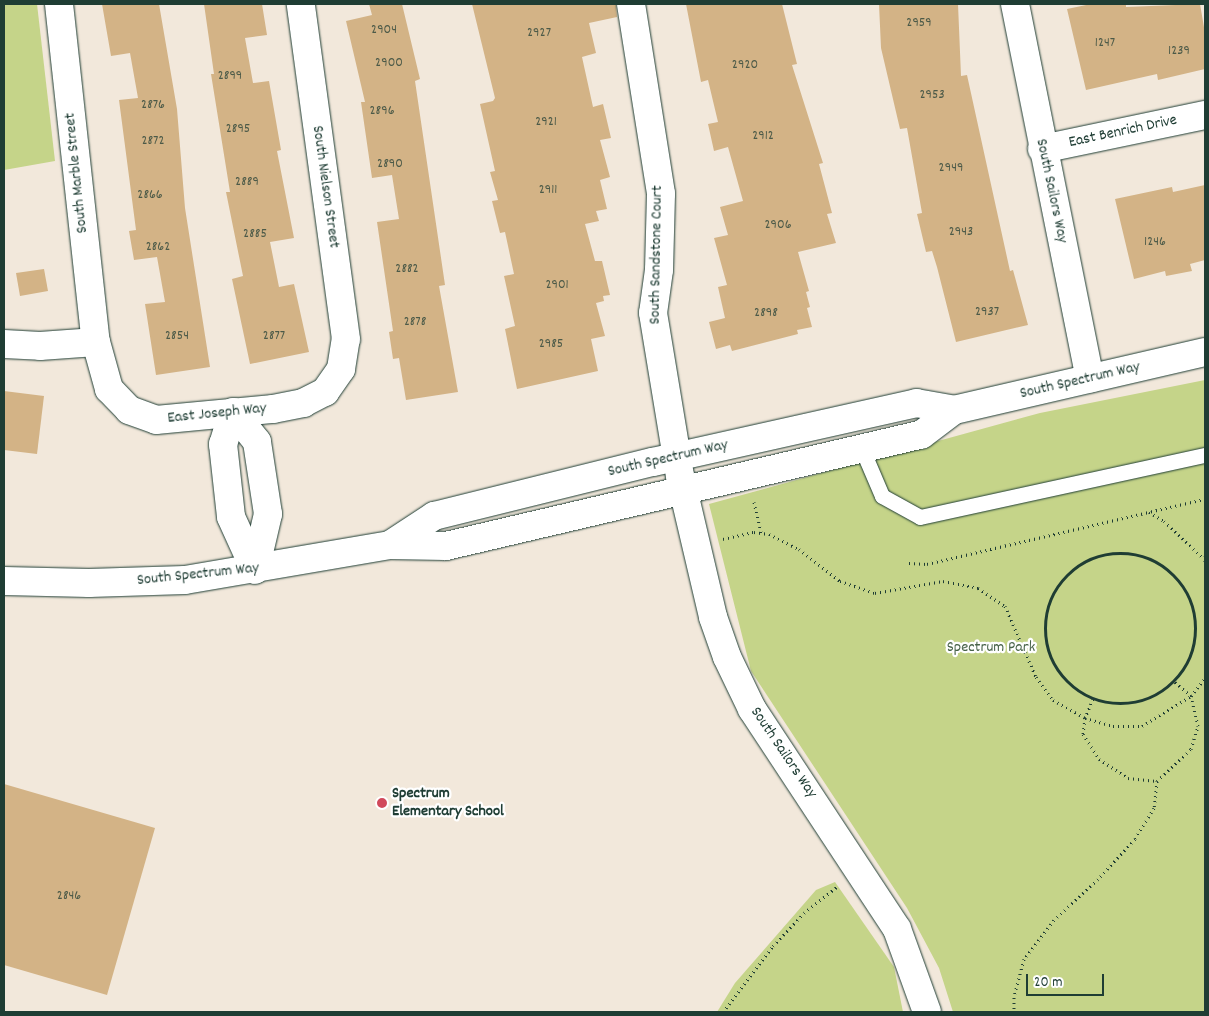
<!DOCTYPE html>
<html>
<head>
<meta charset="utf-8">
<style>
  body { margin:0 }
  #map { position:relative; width:1209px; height:1016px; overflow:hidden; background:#f2e8db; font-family:Dekko,sans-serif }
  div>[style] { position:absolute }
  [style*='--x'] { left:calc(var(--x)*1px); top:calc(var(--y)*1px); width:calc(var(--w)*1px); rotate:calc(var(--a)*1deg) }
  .green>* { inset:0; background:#c5d489 }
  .building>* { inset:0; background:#d3b386 }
  .path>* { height:3px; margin-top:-1.5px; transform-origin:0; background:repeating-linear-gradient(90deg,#1f3d34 0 1px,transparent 0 5px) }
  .path>.ring { margin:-1.5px; padding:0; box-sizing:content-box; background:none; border:3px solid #1f3d34; border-radius:50% }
  .roads { filter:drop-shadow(0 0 1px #1f3d34) drop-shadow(0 0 1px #1f3d34) }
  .service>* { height:15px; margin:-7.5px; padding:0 7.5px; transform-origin:7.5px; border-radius:7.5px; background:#fff }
  .minor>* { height:28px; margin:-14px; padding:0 14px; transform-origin:14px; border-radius:14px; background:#fff }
  .tertiary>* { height:28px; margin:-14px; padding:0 14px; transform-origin:14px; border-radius:14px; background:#fff }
  .dots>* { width:14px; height:14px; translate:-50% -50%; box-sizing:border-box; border:2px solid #fff; border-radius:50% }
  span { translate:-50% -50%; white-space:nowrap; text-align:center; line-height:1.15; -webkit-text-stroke:4.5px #fff; paint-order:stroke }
  .number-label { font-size:14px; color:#4c5a48 }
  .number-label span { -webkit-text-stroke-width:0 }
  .street-label { font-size:16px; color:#1f3d34 }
  .park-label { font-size:16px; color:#486349 }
  .poi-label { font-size:16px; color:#1f3d34; font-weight:700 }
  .left { translate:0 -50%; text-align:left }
  .frame { position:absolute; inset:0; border:5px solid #1f3d34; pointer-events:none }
  .scale { position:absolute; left:1026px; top:974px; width:78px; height:22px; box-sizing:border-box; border:2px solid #1f3d34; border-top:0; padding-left:6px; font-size:15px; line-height:18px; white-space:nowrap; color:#1f3d34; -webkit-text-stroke:4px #fff; paint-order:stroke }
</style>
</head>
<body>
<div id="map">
  <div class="green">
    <div style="clip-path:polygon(4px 4px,37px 4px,55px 161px,4px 170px)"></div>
    <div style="clip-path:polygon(1205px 380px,1205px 1012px,953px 1012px,939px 968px,907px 908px,751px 671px,709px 504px,1040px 413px)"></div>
    <div style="clip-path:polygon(835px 882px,894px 967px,903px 1012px,717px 1012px,735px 983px,816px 890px)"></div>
  </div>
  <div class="building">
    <div style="clip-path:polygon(102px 4px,159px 4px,177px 109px,185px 208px,210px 367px,156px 375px,145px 304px,165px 302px,157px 257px,134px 260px,129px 231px,136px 230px,119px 100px,138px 98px,130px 53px,111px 56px)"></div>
    <div style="clip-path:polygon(204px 4px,262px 4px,267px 35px,245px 38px,253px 83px,269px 81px,281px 150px,277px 151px,294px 238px,270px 242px,279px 287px,294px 284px,309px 352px,250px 364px,232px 279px,243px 276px,226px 192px,230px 192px,211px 74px,214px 74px)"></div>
    <div style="clip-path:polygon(369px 4px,402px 4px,420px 79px,415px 81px,445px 285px,439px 286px,458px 392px,406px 400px,399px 358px,393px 359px,389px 332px,393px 331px,377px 222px,399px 219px,392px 175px,372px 178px,361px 102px,365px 102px,346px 21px,372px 15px)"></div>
    <div style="clip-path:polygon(472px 4px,616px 4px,617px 17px,589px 23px,596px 53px,582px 57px,593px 107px,603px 104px,611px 138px,600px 140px,610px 177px,600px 180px,607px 209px,596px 211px,599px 221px,585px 224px,595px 261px,602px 261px,610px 295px,603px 296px,604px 301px,596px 303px,605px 336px,591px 339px,598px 371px,517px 389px,505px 329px,515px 326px,504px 276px,514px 274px,505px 232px,500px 233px,492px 201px,498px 200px,490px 172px,495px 171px,480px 104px,493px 101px,495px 98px)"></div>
    <div style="clip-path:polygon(686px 4px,782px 4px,797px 64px,792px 65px,823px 163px,819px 164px,832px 213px,827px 214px,836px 243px,798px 252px,809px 291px,806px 292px,810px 307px,807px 308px,812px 327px,797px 330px,798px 334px,732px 351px,730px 345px,716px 349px,709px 322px,725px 318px,718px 287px,727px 285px,714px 238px,728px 235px,720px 207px,743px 201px,728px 147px,714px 151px,708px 124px,718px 122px,708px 80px,701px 82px)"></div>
    <div style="clip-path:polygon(879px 4px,958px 4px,961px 76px,967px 75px,1010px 271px,1013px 270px,1028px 325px,956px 342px,937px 267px,932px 251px,926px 252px,917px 214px,922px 213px,907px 128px,900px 129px,881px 48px)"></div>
    <div style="clip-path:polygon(1091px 4px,1126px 4px,1126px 7px,1200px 4px,1205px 33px,1205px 69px,1158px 80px,1157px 74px,1086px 90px,1067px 9px)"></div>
    <div style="clip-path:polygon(1205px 185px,1205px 260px,1190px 264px,1192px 271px,1166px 276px,1165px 271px,1134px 279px,1115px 199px,1172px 187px,1173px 192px)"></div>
    <div style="clip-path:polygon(44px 269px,48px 291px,20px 296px,16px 273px)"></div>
    <div style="clip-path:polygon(4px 391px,44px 396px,37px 454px,4px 450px)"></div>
    <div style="clip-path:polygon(4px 784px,155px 828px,107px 995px,4px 965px)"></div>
  </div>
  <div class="path">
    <div style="--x:754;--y:502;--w:32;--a:77"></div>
    <div style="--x:1149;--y:512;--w:17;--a:31"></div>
    <div style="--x:1164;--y:521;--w:54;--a:43.5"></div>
    <div style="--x:723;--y:539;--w:32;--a:-13"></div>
    <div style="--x:754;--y:532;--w:15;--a:8"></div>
    <div style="--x:769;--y:534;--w:34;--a:27"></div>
    <div style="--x:799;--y:549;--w:52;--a:38"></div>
    <div style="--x:840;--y:581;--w:37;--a:19"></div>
    <div style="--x:875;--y:593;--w:69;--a:-10"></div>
    <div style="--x:943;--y:581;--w:36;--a:11"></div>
    <div style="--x:978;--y:588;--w:32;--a:34"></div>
    <div style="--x:1005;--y:606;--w:77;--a:66.4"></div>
    <div style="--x:1036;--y:677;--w:29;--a:54"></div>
    <div style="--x:1053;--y:700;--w:37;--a:29"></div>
    <div style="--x:1085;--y:718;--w:16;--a:97"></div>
    <div style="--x:1083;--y:734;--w:30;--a:57"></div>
    <div style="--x:1099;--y:759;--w:35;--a:33"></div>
    <div style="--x:1128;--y:778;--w:29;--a:6"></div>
    <div style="--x:1157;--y:781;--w:27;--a:96"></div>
    <div style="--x:1154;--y:808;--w:36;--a:122"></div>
    <div style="--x:1135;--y:839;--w:54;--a:132.8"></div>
    <div style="--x:1098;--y:879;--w:60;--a:137"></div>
    <div style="--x:1054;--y:920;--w:49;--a:127.6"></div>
    <div style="--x:1024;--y:959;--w:39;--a:105"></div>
    <div style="--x:1014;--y:997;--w:15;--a:90"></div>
    <div class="ring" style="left:1045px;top:553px;width:147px;height:147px"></div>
    <div style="--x:1205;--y:556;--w:9;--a:90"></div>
    <div style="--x:909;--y:563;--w:18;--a:3"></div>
    <div style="--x:927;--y:564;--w:285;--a:-13.2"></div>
    <div style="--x:1093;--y:699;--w:21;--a:113"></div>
    <div style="--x:1085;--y:718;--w:29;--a:16"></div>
    <div style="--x:1113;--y:726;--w:29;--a:0"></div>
    <div style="--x:1142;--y:726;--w:57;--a:-31.5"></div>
    <div style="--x:1191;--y:696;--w:23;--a:-139"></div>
    <div style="--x:1157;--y:781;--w:47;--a:-43.3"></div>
    <div style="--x:1191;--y:749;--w:24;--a:-73"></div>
    <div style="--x:1198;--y:726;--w:31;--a:-103"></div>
    <div style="--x:1191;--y:696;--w:23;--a:-52"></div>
    <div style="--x:723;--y:1012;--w:83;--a:-52.9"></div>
    <div style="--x:773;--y:946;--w:45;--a:-46.8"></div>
    <div style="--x:804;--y:913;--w:43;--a:-38.5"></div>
  </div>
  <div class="roads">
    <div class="service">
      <div style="--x:862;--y:449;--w:51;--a:66.9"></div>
      <div style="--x:882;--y:496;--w:43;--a:28.9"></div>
      <div style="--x:920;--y:517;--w:292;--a:-12.3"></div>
    </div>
    <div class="minor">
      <div style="--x:59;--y:4;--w:340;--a:83.8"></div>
      <div style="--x:631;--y:4;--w:192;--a:81"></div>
      <div style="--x:661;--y:194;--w:76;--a:91.5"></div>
      <div style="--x:659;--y:270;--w:43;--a:97.9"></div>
      <div style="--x:653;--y:313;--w:165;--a:80.6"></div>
      <div style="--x:680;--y:476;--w:145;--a:76.8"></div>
      <div style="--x:713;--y:617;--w:42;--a:70.7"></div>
      <div style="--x:727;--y:657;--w:58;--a:64.3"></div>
      <div style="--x:752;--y:709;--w:263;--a:56.6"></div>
      <div style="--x:897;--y:929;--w:88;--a:70.1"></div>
      <div style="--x:1015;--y:4;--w:382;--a:78.7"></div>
      <div style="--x:1042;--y:149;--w:167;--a:-11.8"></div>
      <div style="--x:4;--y:344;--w:36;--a:3"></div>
      <div style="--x:40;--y:346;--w:56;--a:-4.1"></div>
      <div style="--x:96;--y:342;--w:49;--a:74.5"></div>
      <div style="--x:109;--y:389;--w:29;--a:46"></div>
      <div style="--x:129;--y:410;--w:29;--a:20"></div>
      <div style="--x:156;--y:420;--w:118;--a:-5.4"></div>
      <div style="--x:273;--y:409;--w:31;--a:-11"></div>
      <div style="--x:303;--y:403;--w:25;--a:-27"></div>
      <div style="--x:325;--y:392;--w:28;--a:-55"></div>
      <div style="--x:341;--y:369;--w:30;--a:-81"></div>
      <div style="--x:346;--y:339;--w:338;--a:-97.7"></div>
      <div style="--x:233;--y:412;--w:38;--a:51"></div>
      <div style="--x:257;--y:442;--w:73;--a:81.3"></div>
      <div style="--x:268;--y:514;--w:57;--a:103.1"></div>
      <div style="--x:233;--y:412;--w:34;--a:107"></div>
      <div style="--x:223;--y:444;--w:73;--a:83.7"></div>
      <div style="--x:231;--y:517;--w:58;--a:65.6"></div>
    </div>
    <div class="tertiary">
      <div style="--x:390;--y:545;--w:53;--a:-33.4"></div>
      <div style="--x:434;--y:516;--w:226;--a:-13.9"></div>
      <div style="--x:653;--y:462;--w:270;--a:-12.6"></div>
      <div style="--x:916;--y:403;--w:39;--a:10"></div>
      <div style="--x:4;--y:581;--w:85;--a:1.3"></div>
      <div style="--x:89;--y:583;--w:96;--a:-1.8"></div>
      <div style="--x:185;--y:580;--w:208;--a:-9.7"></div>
      <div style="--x:390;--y:545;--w:56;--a:1"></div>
      <div style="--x:446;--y:546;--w:488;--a:-13.2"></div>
      <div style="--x:921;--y:435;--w:41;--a:-37.1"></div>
      <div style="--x:954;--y:410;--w:258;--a:-13"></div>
    </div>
  </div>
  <div class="dots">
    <div style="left:382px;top:803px;background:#d1495b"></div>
  </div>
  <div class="number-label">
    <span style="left:919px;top:23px">2959</span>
    <span style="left:384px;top:30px">2904</span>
    <span style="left:539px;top:33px">2927</span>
    <span style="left:1105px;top:43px">1247</span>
    <span style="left:1179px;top:51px">1239</span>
    <span style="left:389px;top:63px">2900</span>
    <span style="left:745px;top:65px">2920</span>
    <span style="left:230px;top:76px">2899</span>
    <span style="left:932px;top:95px">2953</span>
    <span style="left:153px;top:105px">2876</span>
    <span style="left:382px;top:111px">2896</span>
    <span style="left:546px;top:122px">2921</span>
    <span style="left:238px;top:129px">2895</span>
    <span style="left:763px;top:136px">2912</span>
    <span style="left:153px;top:141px">2872</span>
    <span style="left:390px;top:164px">2890</span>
    <span style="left:951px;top:168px">2949</span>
    <span style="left:247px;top:182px">2889</span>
    <span style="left:548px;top:190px">2911</span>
    <span style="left:150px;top:195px">2866</span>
    <span style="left:778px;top:225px">2906</span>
    <span style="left:961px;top:232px">2943</span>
    <span style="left:255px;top:234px">2885</span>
    <span style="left:1155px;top:242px">1246</span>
    <span style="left:158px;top:247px">2862</span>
    <span style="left:407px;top:269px">2882</span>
    <span style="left:557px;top:285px">2901</span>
    <span style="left:987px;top:312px">2937</span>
    <span style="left:766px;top:313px">2898</span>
    <span style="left:415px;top:322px">2878</span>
    <span style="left:177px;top:336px">2854</span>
    <span style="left:274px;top:336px">2877</span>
    <span style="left:551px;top:344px">2985</span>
    <span style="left:69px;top:896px">2846</span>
  </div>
  <div class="street-label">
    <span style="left:1123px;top:132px;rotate:-12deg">East Benrich Drive</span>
    <span style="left:77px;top:173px;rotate:-96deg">South Marble Street</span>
    <span style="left:325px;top:187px;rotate:82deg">South Nielson Street</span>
    <span style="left:1051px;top:191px;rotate:78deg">South Sailors Way</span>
    <span style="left:657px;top:255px;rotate:-89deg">South Sandstone Court</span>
    <span style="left:1080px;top:381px;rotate:-13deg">South Spectrum Way</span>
    <span style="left:217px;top:414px;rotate:-6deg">East Joseph Way</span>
    <span style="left:668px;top:459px;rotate:-13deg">South Spectrum Way</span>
    <span style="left:198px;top:575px;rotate:-6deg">South Spectrum Way</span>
    <span style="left:783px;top:753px;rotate:56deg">South Sailors Way</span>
  </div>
  <div class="park-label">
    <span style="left:991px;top:648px">Spectrum Park</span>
  </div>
  <div class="poi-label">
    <span class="left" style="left:392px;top:803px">Spectrum<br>Elementary School</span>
  </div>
  <div class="frame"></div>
  <div class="scale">20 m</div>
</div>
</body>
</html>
